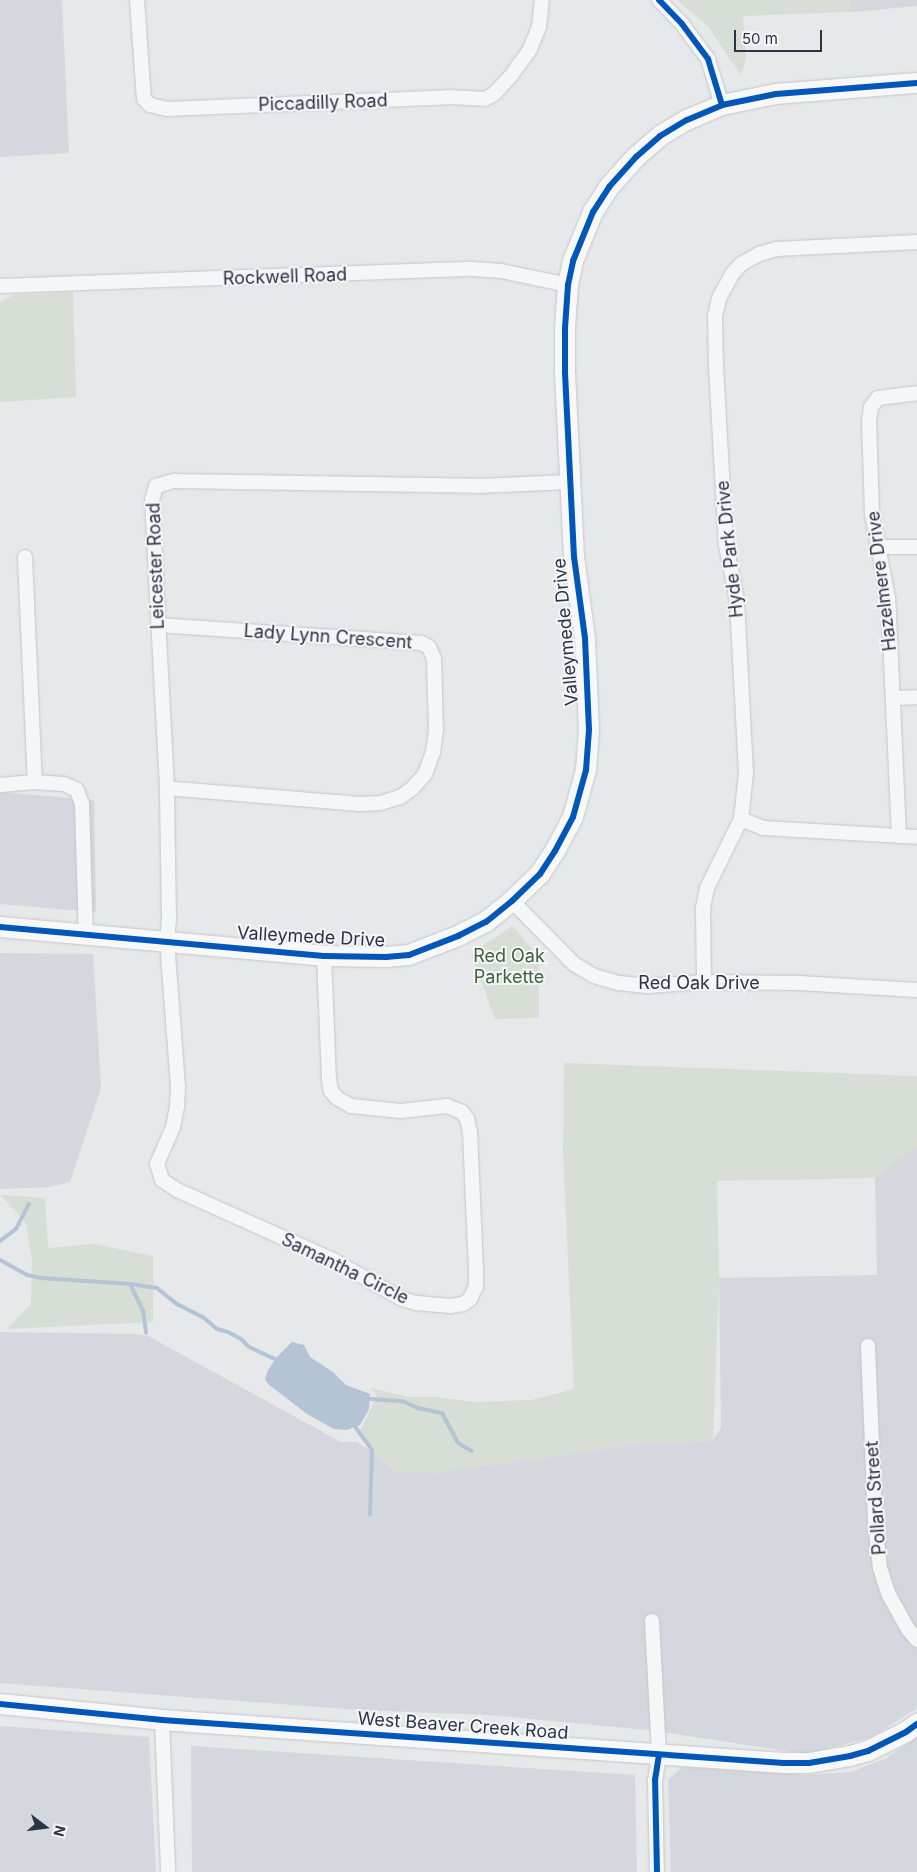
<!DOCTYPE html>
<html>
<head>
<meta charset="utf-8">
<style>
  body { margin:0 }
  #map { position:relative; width:917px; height:1872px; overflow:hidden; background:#e6e8ea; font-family:Inter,sans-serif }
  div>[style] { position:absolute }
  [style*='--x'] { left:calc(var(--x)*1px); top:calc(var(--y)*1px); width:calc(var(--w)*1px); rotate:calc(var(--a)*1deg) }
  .built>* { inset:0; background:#d4d7dd }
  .green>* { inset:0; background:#d6ded6 }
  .water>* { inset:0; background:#b4c4d5 }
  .stream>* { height:4px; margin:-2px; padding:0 2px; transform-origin:2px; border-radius:2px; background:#b4c4d5 }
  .roads { filter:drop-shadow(0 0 1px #c4c6c8) drop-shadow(0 0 1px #c4c6c8) }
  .street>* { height:14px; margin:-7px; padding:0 7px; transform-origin:7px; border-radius:7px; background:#f5f6f7 }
  .secondary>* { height:20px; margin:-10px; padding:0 10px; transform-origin:10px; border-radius:10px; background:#f8f8f8 }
  .cycleway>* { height:6px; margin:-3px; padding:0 3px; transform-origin:3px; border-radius:3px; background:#0057b8 }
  span { translate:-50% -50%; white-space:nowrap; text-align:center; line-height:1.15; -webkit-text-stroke:4px #f4f6f9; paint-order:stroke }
  .street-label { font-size:18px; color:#2b3445 }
  .park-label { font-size:18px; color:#3f6138 }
  .north { position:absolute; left:20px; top:1802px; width:50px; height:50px; -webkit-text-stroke:4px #f4f6f9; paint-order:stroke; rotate:105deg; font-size:14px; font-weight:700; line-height:20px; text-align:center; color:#2b3445 }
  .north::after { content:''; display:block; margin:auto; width:18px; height:22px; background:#2b3445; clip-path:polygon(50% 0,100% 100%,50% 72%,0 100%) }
  .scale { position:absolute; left:734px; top:30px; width:88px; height:22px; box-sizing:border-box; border:2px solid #2b3445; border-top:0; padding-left:6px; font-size:15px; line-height:18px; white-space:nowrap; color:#2b3445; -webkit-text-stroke:4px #f4f6f9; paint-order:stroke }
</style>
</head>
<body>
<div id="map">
  <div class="built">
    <div style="clip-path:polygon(0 0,62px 0,69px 153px,0 157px)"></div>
    <div style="clip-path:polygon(851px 0,917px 0,917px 6px,851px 12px)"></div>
    <div style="clip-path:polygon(0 792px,94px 800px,96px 912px,0 904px)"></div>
    <div style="clip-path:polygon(0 953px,93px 954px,101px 1088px,70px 1182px,50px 1187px,0 1189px)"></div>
    <div style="clip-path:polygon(914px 1146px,917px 1146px,917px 1708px,872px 1737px,806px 1754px,648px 1730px,490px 1715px,360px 1710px,0 1683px,0 1332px,134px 1334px,148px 1336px,341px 1442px,357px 1442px,371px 1451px,398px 1473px,433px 1473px,631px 1445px,712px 1441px,721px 1428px,719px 1278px,877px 1275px,875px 1178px)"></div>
    <div style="clip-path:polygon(0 1726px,149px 1737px,156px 1872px,0 1872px)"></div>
    <div style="clip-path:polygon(917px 1737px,917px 1872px,671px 1872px,668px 1780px,682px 1767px,807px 1775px,851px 1772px,885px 1759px)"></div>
    <div style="clip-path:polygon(191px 1746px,635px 1775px,637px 1872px,192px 1872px)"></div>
  </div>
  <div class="green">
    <div style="clip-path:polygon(677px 0,851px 0,851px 12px,743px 16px,746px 58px,741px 76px,708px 26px)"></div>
    <div style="clip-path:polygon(73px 292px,76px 397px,0 402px,0 303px,13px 295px)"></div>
    <div style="clip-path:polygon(513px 926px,539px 958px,539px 1018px,495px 1019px,471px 953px)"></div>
    <div style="clip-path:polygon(564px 1063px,917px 1076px,917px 1146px,875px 1178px,717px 1181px,719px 1278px,713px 1441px,631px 1445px,433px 1473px,398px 1473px,371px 1451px,359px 1434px,377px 1395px,371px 1388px,409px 1397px,436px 1397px,474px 1402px,531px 1400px,574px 1389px,563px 1152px)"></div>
    <div style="clip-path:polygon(0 1195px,45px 1198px,48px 1248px,94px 1244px,153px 1256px,153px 1322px,7px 1329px,31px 1304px,32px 1259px,26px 1223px)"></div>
  </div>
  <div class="water">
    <div style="clip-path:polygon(292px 1342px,304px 1345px,310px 1357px,333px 1372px,346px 1385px,370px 1394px,369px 1409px,360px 1425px,347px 1430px,334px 1429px,307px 1414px,268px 1384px,265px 1379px,268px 1370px,276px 1358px)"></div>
  </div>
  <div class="stream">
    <div style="--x:0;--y:1241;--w:20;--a:-37"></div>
    <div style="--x:16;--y:1229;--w:28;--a:-63"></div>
    <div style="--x:0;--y:1260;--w:31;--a:29"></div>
    <div style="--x:27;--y:1275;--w:14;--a:12"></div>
    <div style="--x:41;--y:1278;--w:90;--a:3.8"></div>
    <div style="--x:131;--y:1284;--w:26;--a:9"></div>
    <div style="--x:157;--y:1288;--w:26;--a:39"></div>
    <div style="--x:177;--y:1304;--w:29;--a:27"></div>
    <div style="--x:203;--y:1317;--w:18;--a:41"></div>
    <div style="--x:217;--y:1329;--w:11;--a:15"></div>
    <div style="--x:228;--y:1332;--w:15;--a:28"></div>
    <div style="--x:241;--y:1339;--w:11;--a:45"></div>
    <div style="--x:249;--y:1347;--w:29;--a:25"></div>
    <div style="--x:130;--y:1284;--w:30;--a:64"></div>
    <div style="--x:143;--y:1311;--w:22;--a:82"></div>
    <div style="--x:371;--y:1399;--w:31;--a:4"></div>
    <div style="--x:402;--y:1401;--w:17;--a:24"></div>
    <div style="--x:418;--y:1408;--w:25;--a:12"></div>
    <div style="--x:442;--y:1413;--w:34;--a:62"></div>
    <div style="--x:458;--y:1443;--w:16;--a:30"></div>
    <div style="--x:356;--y:1428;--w:27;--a:54"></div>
    <div style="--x:372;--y:1450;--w:64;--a:91.8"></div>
  </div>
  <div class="roads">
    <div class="street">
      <div style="--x:137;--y:0;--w:99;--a:86"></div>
      <div style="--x:144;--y:99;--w:8;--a:45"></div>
      <div style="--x:150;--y:105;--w:17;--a:13"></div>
      <div style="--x:167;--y:109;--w:282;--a:-2.4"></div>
      <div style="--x:449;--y:97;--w:36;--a:3"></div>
      <div style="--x:485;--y:99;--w:10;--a:-29"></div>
      <div style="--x:494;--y:94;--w:23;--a:-47"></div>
      <div style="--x:510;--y:77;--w:34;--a:-54"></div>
      <div style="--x:530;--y:49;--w:24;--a:-68"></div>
      <div style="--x:539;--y:27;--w:27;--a:-84"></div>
      <div style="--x:659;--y:0;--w:33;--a:46"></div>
      <div style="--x:682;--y:24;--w:44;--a:53.4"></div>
      <div style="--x:708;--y:59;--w:48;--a:73.1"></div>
      <div style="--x:0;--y:286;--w:472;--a:-2.1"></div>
      <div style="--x:472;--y:269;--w:29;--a:4"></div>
      <div style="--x:501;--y:271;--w:68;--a:11.8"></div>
      <div style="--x:878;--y:547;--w:39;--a:0"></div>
      <div style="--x:25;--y:557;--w:225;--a:87.5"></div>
      <div style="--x:35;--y:782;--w:29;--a:4"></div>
      <div style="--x:64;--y:784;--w:14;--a:25"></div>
      <div style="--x:77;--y:790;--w:15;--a:70"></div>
      <div style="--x:82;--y:804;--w:131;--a:88.3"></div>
      <div style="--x:158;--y:625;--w:264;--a:3.9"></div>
      <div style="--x:421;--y:643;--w:9;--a:27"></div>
      <div style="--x:429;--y:647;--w:13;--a:67"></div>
      <div style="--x:434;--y:659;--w:70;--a:88.4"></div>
      <div style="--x:436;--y:729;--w:23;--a:97"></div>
      <div style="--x:433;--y:752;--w:23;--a:110"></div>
      <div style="--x:425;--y:774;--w:18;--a:131"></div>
      <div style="--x:413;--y:788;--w:16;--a:145"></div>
      <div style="--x:400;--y:797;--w:21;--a:163"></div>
      <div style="--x:380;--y:803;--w:20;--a:177"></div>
      <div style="--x:360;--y:804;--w:194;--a:-175.3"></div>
      <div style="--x:893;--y:698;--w:24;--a:-2"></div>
      <div style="--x:0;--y:785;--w:35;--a:-5"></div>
      <div style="--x:741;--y:819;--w:24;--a:22"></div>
      <div style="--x:763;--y:828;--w:154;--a:3.3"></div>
      <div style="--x:899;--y:836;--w:238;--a:-92.6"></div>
      <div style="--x:888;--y:598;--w:86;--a:-100.8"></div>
      <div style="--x:872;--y:514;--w:93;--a:-91.8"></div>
      <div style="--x:869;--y:421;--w:14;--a:-82"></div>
      <div style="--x:871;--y:407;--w:11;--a:-52"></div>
      <div style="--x:878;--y:398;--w:39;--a:-7"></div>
      <div style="--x:512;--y:901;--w:88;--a:45.5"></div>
      <div style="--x:574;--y:964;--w:23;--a:31"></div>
      <div style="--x:594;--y:976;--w:26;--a:16"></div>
      <div style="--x:619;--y:983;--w:29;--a:6"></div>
      <div style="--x:648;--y:986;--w:56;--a:-4.1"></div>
      <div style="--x:704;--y:982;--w:94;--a:0.6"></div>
      <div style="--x:798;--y:983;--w:119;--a:3.4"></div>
      <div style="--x:324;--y:956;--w:123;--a:87.7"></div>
      <div style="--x:329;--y:1079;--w:12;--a:81"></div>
      <div style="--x:331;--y:1091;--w:9;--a:49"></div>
      <div style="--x:337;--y:1098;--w:16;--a:30"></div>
      <div style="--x:351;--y:1106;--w:50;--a:5.7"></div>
      <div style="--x:401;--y:1111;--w:46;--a:-6.2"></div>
      <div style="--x:447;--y:1106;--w:16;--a:22"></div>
      <div style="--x:462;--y:1112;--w:9;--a:54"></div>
      <div style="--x:467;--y:1119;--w:13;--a:77"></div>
      <div style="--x:470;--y:1132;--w:137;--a:87.5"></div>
      <div style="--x:476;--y:1269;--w:17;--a:90"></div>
      <div style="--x:476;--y:1286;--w:14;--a:115"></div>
      <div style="--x:470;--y:1299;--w:9;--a:144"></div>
      <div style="--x:463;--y:1304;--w:12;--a:171"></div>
      <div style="--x:451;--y:1306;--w:35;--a:-175"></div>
      <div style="--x:416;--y:1303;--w:15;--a:-164"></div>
      <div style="--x:402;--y:1299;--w:77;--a:-150.4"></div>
      <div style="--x:335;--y:1261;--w:173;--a:-155.8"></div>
      <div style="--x:177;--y:1190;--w:18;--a:-146"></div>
      <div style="--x:162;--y:1180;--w:17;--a:-107"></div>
      <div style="--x:157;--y:1164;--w:40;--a:-66.6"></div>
      <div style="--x:173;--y:1127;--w:20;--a:-79"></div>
      <div style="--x:177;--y:1107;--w:20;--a:-87"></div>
      <div style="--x:178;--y:1087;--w:146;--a:-94.3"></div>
      <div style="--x:167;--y:941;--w:21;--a:-85"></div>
      <div style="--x:169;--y:920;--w:132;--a:-90.9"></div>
      <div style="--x:167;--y:788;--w:288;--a:-93"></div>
      <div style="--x:152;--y:500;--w:15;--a:-74"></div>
      <div style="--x:156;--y:486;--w:19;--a:-16"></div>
      <div style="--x:174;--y:481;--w:303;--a:0.9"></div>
      <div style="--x:477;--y:486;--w:93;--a:-2.5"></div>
      <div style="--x:704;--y:982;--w:74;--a:-90.8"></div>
      <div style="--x:703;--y:908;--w:20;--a:-79"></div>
      <div style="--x:707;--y:888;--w:77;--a:-63.8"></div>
      <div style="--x:741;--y:819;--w:46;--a:-83.8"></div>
      <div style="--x:746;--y:773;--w:173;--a:-93"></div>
      <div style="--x:737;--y:600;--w:56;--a:-101.3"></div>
      <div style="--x:726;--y:545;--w:179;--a:-93.2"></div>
      <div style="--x:716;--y:366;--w:50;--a:-91.1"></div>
      <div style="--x:715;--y:316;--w:18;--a:-77"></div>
      <div style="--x:719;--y:298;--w:29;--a:-61"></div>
      <div style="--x:733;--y:273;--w:12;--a:-48"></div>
      <div style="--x:741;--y:264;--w:21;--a:-29"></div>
      <div style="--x:759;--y:254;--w:19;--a:-16"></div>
      <div style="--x:777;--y:249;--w:140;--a:-2.9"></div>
      <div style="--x:868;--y:1346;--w:177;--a:87.7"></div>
      <div style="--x:875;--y:1523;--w:45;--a:83.7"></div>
      <div style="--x:880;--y:1568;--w:28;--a:72"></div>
      <div style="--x:889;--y:1595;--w:39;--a:61"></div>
      <div style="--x:908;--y:1629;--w:14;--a:51"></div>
      <div style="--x:652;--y:1621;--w:135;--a:87"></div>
      <div style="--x:659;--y:1756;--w:24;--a:99"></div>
      <div style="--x:655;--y:1780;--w:92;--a:88.8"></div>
      <div style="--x:162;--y:1720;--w:152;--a:87.7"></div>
    </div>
    <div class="secondary">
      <div style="--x:0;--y:927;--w:325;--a:5.1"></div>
      <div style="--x:324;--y:956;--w:62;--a:0.9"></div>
      <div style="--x:386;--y:957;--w:23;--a:-5"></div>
      <div style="--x:409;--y:955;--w:53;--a:-21.2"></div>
      <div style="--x:458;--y:936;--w:31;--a:-27"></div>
      <div style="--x:486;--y:922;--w:33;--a:-39"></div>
      <div style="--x:512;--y:901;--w:39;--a:-44"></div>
      <div style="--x:540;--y:874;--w:27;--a:-57"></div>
      <div style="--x:555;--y:851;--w:38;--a:-62"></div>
      <div style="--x:573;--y:817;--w:49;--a:-74.5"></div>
      <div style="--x:586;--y:770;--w:40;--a:-85.7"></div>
      <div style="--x:589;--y:730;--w:92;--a:-92.5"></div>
      <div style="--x:585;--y:638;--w:82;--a:-97.7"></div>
      <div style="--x:574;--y:557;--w:186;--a:-92.8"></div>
      <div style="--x:565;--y:371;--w:43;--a:-90"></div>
      <div style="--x:565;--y:328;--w:43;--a:-86"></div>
      <div style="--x:568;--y:285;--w:25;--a:-78"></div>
      <div style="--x:573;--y:261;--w:53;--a:-67.8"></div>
      <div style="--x:593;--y:212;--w:30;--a:-57"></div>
      <div style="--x:609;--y:187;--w:40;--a:-48"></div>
      <div style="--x:636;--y:157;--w:32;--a:-41"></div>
      <div style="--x:660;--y:136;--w:31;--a:-31"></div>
      <div style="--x:687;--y:120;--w:38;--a:-23"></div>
      <div style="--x:722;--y:105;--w:55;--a:-11.5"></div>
      <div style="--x:776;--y:94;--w:141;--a:-4.5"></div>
      <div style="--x:0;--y:1704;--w:163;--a:5.6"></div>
      <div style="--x:162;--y:1720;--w:623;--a:3.95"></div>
      <div style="--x:784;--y:1763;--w:25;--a:0"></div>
      <div style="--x:809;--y:1763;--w:42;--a:-9.7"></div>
      <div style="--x:850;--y:1756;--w:19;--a:-16"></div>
      <div style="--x:868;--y:1751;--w:42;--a:-26.6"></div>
      <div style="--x:906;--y:1732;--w:14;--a:-36"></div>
    </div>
  </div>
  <div class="cycleway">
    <div style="--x:659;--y:0;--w:33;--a:46"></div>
    <div style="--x:682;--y:24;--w:44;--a:53.4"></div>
    <div style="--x:708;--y:59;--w:48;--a:73.1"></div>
    <div style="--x:0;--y:927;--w:325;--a:5.1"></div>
    <div style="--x:324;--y:956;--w:62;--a:0.9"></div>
    <div style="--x:386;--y:957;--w:23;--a:-5"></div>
    <div style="--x:409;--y:955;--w:53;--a:-21.2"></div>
    <div style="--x:458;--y:936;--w:31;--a:-27"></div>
    <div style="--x:486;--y:922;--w:33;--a:-39"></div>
    <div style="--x:512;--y:901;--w:39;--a:-44"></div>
    <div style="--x:540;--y:874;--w:27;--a:-57"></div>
    <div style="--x:555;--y:851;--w:38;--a:-62"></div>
    <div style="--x:573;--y:817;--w:49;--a:-74.5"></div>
    <div style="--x:586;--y:770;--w:40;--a:-85.7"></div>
    <div style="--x:589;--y:730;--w:92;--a:-92.5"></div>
    <div style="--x:585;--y:638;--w:82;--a:-97.7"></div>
    <div style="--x:574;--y:557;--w:186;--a:-92.8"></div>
    <div style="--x:565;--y:371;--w:43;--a:-90"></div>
    <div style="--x:565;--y:328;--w:43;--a:-86"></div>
    <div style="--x:568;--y:285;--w:25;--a:-78"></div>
    <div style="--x:573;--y:261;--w:53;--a:-67.8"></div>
    <div style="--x:593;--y:212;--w:30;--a:-57"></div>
    <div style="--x:609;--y:187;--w:40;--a:-48"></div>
    <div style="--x:636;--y:157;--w:32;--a:-41"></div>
    <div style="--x:660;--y:136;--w:31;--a:-31"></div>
    <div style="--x:687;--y:120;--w:38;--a:-23"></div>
    <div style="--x:722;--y:105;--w:55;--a:-11.5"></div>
    <div style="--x:776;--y:94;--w:141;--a:-4.5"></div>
    <div style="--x:0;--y:1704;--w:163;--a:5.6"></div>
    <div style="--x:162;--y:1720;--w:623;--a:3.95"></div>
    <div style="--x:784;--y:1763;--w:25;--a:0"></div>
    <div style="--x:809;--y:1763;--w:42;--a:-9.7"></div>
    <div style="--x:850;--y:1756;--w:19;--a:-16"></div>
    <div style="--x:868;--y:1751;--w:42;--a:-26.6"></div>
    <div style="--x:906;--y:1732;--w:14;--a:-36"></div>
    <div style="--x:657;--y:1872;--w:92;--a:-91.2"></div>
    <div style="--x:655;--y:1780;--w:24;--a:-81"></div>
  </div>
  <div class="street-label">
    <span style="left:323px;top:103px;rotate:-2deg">Piccadilly Road</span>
    <span style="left:285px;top:277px;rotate:-2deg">Rockwell Road</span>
    <span style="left:730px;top:549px;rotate:-96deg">Hyde Park Drive</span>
    <span style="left:156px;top:566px;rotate:-92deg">Leicester Road</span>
    <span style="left:882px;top:581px;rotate:-97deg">Hazelmere Drive</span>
    <span style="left:566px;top:632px;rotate:-95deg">Valleymede Drive</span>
    <span style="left:328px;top:637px;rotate:4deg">Lady Lynn Crescent</span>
    <span style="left:311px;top:937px;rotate:3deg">Valleymede Drive</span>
    <span style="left:699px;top:983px">Red Oak Drive</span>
    <span style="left:345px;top:1269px;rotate:26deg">Samantha Circle</span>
    <span style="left:876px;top:1498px;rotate:-94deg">Pollard Street</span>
    <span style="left:463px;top:1726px;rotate:4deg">West Beaver Creek Road</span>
  </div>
  <div class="park-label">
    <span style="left:509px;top:967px">Red Oak<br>Parkette</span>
  </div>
  <div class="north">N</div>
  <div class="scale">50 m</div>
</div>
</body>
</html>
